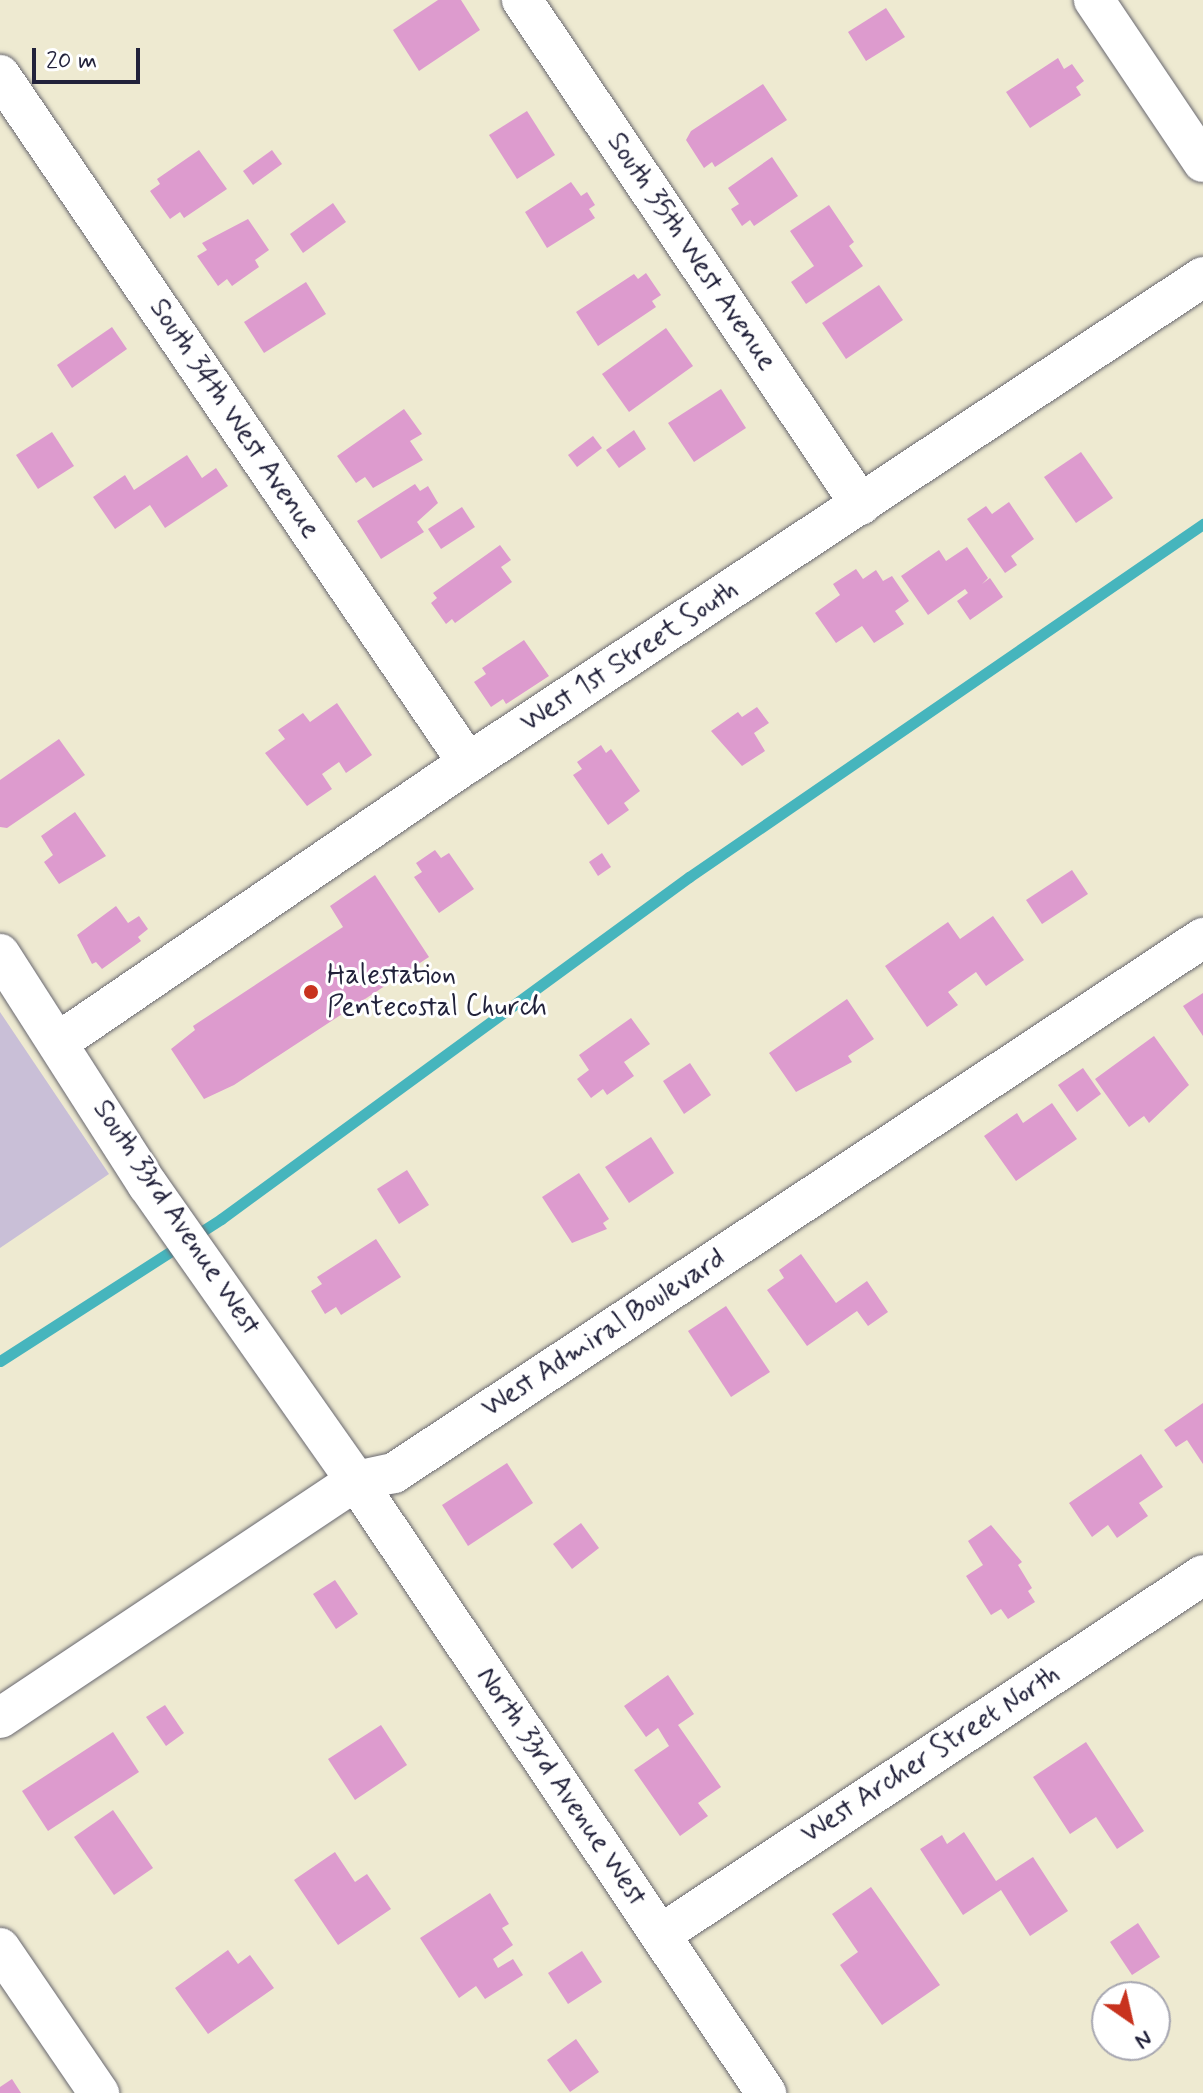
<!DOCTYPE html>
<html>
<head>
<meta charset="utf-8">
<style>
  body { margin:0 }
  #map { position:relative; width:1203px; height:2093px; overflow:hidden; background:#eeead1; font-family:Mynerve,sans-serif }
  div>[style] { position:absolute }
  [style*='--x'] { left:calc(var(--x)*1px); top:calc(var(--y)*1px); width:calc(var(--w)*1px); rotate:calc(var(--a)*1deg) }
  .industrial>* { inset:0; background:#c9bfd7 }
  .stream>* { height:11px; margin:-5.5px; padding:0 5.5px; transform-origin:5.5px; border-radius:5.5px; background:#46b5bd }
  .building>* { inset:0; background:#dd9bce }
  .roads { filter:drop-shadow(0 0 2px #696870) drop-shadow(0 0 2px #696870) }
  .minor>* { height:40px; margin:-20px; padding:0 20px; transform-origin:20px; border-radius:20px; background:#fff }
  .dots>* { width:22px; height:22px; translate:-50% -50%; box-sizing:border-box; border:4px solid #fff; border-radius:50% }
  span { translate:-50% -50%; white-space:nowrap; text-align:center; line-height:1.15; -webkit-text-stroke:6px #fff; paint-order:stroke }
  .street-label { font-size:28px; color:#22223b }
  .poi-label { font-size:28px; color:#22223b }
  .left { translate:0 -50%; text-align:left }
  .north { position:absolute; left:1091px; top:1981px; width:80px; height:80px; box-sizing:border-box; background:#fff; border:2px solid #a7a7b1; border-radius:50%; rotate:146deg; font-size:22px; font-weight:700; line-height:32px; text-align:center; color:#22223b }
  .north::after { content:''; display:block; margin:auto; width:28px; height:36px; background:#c8321e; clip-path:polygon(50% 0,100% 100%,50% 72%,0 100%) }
  .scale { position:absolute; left:32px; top:48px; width:108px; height:36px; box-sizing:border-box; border:4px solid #22223b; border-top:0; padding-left:10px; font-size:24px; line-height:28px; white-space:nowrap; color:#22223b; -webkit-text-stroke:6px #fff; paint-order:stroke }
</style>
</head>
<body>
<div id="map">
  <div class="industrial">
    <div style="clip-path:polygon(0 1012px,109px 1174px,0 1248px)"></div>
  </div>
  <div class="stream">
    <div style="--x:0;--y:1361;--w:263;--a:-32.7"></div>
    <div style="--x:221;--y:1219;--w:580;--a:-36.16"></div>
    <div style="--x:689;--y:877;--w:624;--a:-34.48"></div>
  </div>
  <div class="building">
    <div style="clip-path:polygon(438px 0,461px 0,480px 30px,419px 71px,393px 30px)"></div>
    <div style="clip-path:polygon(886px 8px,905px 37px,866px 61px,848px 32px)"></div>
    <div style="clip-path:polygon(1058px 58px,1064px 69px,1072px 64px,1084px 81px,1076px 87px,1081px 95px,1030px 128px,1006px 92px)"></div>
    <div style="clip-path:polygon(763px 84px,787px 120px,715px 167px,712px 162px,704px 168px,686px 140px,691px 131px)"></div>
    <div style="clip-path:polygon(527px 111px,555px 155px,517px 179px,489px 135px)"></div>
    <div style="clip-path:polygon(199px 150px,227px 189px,184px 218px,180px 212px,170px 219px,150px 191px,160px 184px,157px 179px)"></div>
    <div style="clip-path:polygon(272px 150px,282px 164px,253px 185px,243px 171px)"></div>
    <div style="clip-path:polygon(772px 157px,798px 196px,754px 226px,750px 220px,742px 226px,731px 209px,739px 204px,728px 188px)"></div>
    <div style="clip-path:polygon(571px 182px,581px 196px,587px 192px,595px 205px,589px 209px,595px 218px,547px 248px,525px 212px)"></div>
    <div style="clip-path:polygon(333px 203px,346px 222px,303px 253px,290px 234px)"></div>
    <div style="clip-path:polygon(829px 205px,854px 242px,849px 246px,863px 266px,806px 304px,791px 282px,814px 266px,790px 231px)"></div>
    <div style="clip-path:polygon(248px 219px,269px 250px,255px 260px,259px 267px,232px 286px,227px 279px,218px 286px,197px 256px,207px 250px,202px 243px)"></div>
    <div style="clip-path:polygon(646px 273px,661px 295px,652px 301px,656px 307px,598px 346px,576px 312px,634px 274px,638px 279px)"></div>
    <div style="clip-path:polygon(306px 282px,326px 314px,264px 353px,244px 322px)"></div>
    <div style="clip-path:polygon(879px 285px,903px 320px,846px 359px,822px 323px)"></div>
    <div style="clip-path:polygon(112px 327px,127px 349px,72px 388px,57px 365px)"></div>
    <div style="clip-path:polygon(666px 328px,693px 366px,629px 412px,602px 374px)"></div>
    <div style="clip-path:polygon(721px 389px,746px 428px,694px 462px,668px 423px)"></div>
    <div style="clip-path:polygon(404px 409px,422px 434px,410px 441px,423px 460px,373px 488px,365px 477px,356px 483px,337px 456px)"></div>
    <div style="clip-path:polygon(634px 430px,646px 449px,619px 468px,606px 450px)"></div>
    <div style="clip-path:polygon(52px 432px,74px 466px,38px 489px,16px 455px)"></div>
    <div style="clip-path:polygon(593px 436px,602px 448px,577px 467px,568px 455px)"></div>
    <div style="clip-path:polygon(1081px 452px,1113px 498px,1076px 523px,1044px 477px)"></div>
    <div style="clip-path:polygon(187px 455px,202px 478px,216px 468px,228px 486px,165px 528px,150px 505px,115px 529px,93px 497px,125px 475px,134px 490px)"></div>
    <div style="clip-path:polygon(415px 484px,420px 491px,428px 486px,438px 503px,417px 522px,424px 532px,381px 559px,357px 521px)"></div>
    <div style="clip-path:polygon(1009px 502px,1034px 539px,1011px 556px,1017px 565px,1005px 573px,967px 519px,986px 506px,992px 514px)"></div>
    <div style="clip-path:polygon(462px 507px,475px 527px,441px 549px,428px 529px)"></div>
    <div style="clip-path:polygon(500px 545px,511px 560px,501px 567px,512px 582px,455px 623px,452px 619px,446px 624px,431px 603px,437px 598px,433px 593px)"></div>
    <div style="clip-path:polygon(967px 547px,988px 578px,982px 584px,990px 578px,1003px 597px,970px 620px,957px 601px,968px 593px,965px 589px,928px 615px,901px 576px,939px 550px,946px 561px)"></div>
    <div style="clip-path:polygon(856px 569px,863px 579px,876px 570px,883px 581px,892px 576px,909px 601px,895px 611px,904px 624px,874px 643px,862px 626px,836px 643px,815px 613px,840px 595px,833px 584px)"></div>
    <div style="clip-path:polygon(524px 640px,549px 676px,506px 704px,503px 699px,491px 707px,474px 682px,486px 674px,482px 668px)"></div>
    <div style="clip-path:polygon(337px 703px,372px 755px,346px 773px,339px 762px,322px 774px,332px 789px,307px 806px,265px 753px,285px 739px,278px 730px,303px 713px,310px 722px)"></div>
    <div style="clip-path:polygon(757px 707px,769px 723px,754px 733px,765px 751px,742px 766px,711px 731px,738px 712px,742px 717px)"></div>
    <div style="clip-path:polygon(59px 739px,85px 775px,7px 828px,0 827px,0 780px)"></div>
    <div style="clip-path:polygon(601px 745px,606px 753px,611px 749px,640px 791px,624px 803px,629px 810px,608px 825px,573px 775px,582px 769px,577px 762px)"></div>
    <div style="clip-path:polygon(75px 812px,106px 856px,59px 884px,44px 862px,53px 855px,41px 836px)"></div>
    <div style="clip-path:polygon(435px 850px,441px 858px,449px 853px,474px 889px,439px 913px,414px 877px,422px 872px,416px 863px)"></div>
    <div style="clip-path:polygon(602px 853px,611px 867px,598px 876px,589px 862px)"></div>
    <div style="clip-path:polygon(1072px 870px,1088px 894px,1042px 924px,1026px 900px)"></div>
    <div style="clip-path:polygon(375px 875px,429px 957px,234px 1085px,204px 1099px,171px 1049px,195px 1030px,193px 1026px,343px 927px,330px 906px)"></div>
    <div style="clip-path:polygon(116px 906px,128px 923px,139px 916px,148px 929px,138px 937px,141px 941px,102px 969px,96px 962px,92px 964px,77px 935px)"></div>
    <div style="clip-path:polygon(993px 916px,1024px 960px,986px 986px,976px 972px,948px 992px,958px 1005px,927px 1027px,885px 966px,948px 922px,960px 939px)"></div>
    <div style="clip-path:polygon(1203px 993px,1203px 1036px,1183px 1006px)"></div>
    <div style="clip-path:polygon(847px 999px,874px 1039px,848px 1056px,852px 1062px,796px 1092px,769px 1053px)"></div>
    <div style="clip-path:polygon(631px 1018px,650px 1044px,624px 1062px,634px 1076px,607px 1095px,603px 1089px,591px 1098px,577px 1079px,589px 1070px,579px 1055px)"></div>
    <div style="clip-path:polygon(1154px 1036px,1189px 1085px,1149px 1123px,1144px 1116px,1129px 1127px,1095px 1079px)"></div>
    <div style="clip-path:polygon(690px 1063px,711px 1095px,684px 1114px,663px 1081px)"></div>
    <div style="clip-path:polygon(1083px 1068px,1101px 1094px,1077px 1112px,1058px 1085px)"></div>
    <div style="clip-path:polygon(1052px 1103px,1077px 1139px,1016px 1181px,984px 1136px,1017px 1113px,1023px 1123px)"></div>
    <div style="clip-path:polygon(651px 1137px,674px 1173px,629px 1203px,605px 1167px)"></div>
    <div style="clip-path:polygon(407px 1170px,429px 1205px,399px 1224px,377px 1189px)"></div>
    <div style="clip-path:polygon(579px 1173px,609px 1219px,603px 1223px,607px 1229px,572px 1243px,542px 1197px)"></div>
    <div style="clip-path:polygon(376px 1239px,401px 1277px,341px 1315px,336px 1307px,325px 1314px,311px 1291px,322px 1284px,317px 1277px)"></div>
    <div style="clip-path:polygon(801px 1254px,836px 1303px,867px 1281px,888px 1312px,868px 1326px,857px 1311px,807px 1346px,767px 1290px,784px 1278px,779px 1270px)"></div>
    <div style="clip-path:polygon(726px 1306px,770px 1372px,731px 1397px,688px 1331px)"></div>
    <div style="clip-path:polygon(1203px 1403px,1203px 1464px,1187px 1440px,1176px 1447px,1164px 1430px)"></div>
    <div style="clip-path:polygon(1141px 1454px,1163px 1487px,1139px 1503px,1148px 1516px,1117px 1538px,1108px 1525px,1092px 1537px,1069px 1503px)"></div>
    <div style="clip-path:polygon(507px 1463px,533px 1503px,468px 1546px,442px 1505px)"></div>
    <div style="clip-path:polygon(581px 1523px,599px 1548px,572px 1569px,553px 1544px)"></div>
    <div style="clip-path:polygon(991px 1525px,1022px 1562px,1018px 1565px,1032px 1588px,1028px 1591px,1035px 1602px,1008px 1619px,1001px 1609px,991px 1615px,966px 1576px,983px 1565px,968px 1541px)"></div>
    <div style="clip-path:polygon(335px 1580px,358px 1614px,336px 1629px,313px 1594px)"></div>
    <div style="clip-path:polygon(668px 1675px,694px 1714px,678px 1725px,721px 1787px,698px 1803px,708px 1816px,680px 1836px,634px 1770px,669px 1746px,658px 1728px,646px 1737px,624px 1706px)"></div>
    <div style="clip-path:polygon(165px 1705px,184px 1733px,166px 1746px,146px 1717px)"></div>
    <div style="clip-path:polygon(381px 1725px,407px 1765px,355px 1800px,328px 1759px)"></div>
    <div style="clip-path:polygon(113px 1732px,139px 1772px,48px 1831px,22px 1791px)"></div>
    <div style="clip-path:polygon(1086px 1742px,1144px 1831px,1117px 1849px,1096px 1817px,1070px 1834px,1033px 1777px)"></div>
    <div style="clip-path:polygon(113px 1810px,153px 1868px,114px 1895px,74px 1837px)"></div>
    <div style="clip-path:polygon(964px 1832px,996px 1881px,1033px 1857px,1068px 1911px,1030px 1936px,1001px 1890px,963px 1915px,920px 1849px,942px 1835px,947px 1844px)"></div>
    <div style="clip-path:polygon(335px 1852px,355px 1882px,367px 1874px,391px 1909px,338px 1945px,294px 1880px)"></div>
    <div style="clip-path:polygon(871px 1887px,940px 1985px,882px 2025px,840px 1965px,858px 1952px,832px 1914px)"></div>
    <div style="clip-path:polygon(490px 1893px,509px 1924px,502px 1928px,513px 1945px,493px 1959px,498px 1968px,513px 1959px,523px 1975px,485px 1999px,476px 1986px,459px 1998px,420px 1938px)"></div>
    <div style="clip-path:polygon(1138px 1923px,1160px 1957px,1132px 1975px,1110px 1942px)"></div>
    <div style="clip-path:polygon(228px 1950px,238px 1964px,250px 1955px,274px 1988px,208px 2034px,175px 1988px)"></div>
    <div style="clip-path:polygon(582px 1951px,602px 1982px,568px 2004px,548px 1973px)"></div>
    <div style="clip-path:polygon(576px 2039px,599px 2072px,570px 2092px,547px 2060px)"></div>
    <div style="clip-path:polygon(12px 2079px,21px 2093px,0 2093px,0 2087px)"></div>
  </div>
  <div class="roads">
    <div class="minor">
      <div style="--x:522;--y:0;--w:608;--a:56.13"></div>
      <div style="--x:1094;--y:0;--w:195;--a:56.1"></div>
      <div style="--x:0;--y:75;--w:832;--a:55.78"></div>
      <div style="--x:0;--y:954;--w:274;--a:57.4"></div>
      <div style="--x:148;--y:1185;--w:362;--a:54.9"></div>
      <div style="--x:356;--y:1481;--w:737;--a:56.18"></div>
      <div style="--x:60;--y:1041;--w:494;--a:-34.3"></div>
      <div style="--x:468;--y:763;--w:881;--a:-33.47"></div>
      <div style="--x:0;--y:1718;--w:428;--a:-33.7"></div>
      <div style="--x:356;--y:1481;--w:39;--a:-12"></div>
      <div style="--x:394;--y:1473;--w:970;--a:-33.48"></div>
      <div style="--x:660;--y:1935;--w:651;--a:-33.54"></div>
      <div style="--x:0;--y:1948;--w:176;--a:55.7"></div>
    </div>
  </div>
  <div class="dots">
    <div style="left:311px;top:992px;background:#c8321e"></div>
  </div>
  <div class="street-label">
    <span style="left:691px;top:252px;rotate:56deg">South 35th West Avenue</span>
    <span style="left:234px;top:419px;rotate:56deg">South 34th West Avenue</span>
    <span style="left:630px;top:657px;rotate:-33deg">West 1st Street South</span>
    <span style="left:176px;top:1218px;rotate:56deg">South 33rd Avenue West</span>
    <span style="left:604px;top:1334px;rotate:-33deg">West Admiral Boulevard</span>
    <span style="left:931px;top:1755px;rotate:-33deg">West Archer Street North</span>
    <span style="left:561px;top:1787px;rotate:56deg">North 33rd Avenue West</span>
  </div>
  <div class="poi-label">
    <span class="left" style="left:327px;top:992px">Halestation<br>Pentecostal Church</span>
  </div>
  <div class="north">N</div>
  <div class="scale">20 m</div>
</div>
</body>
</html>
